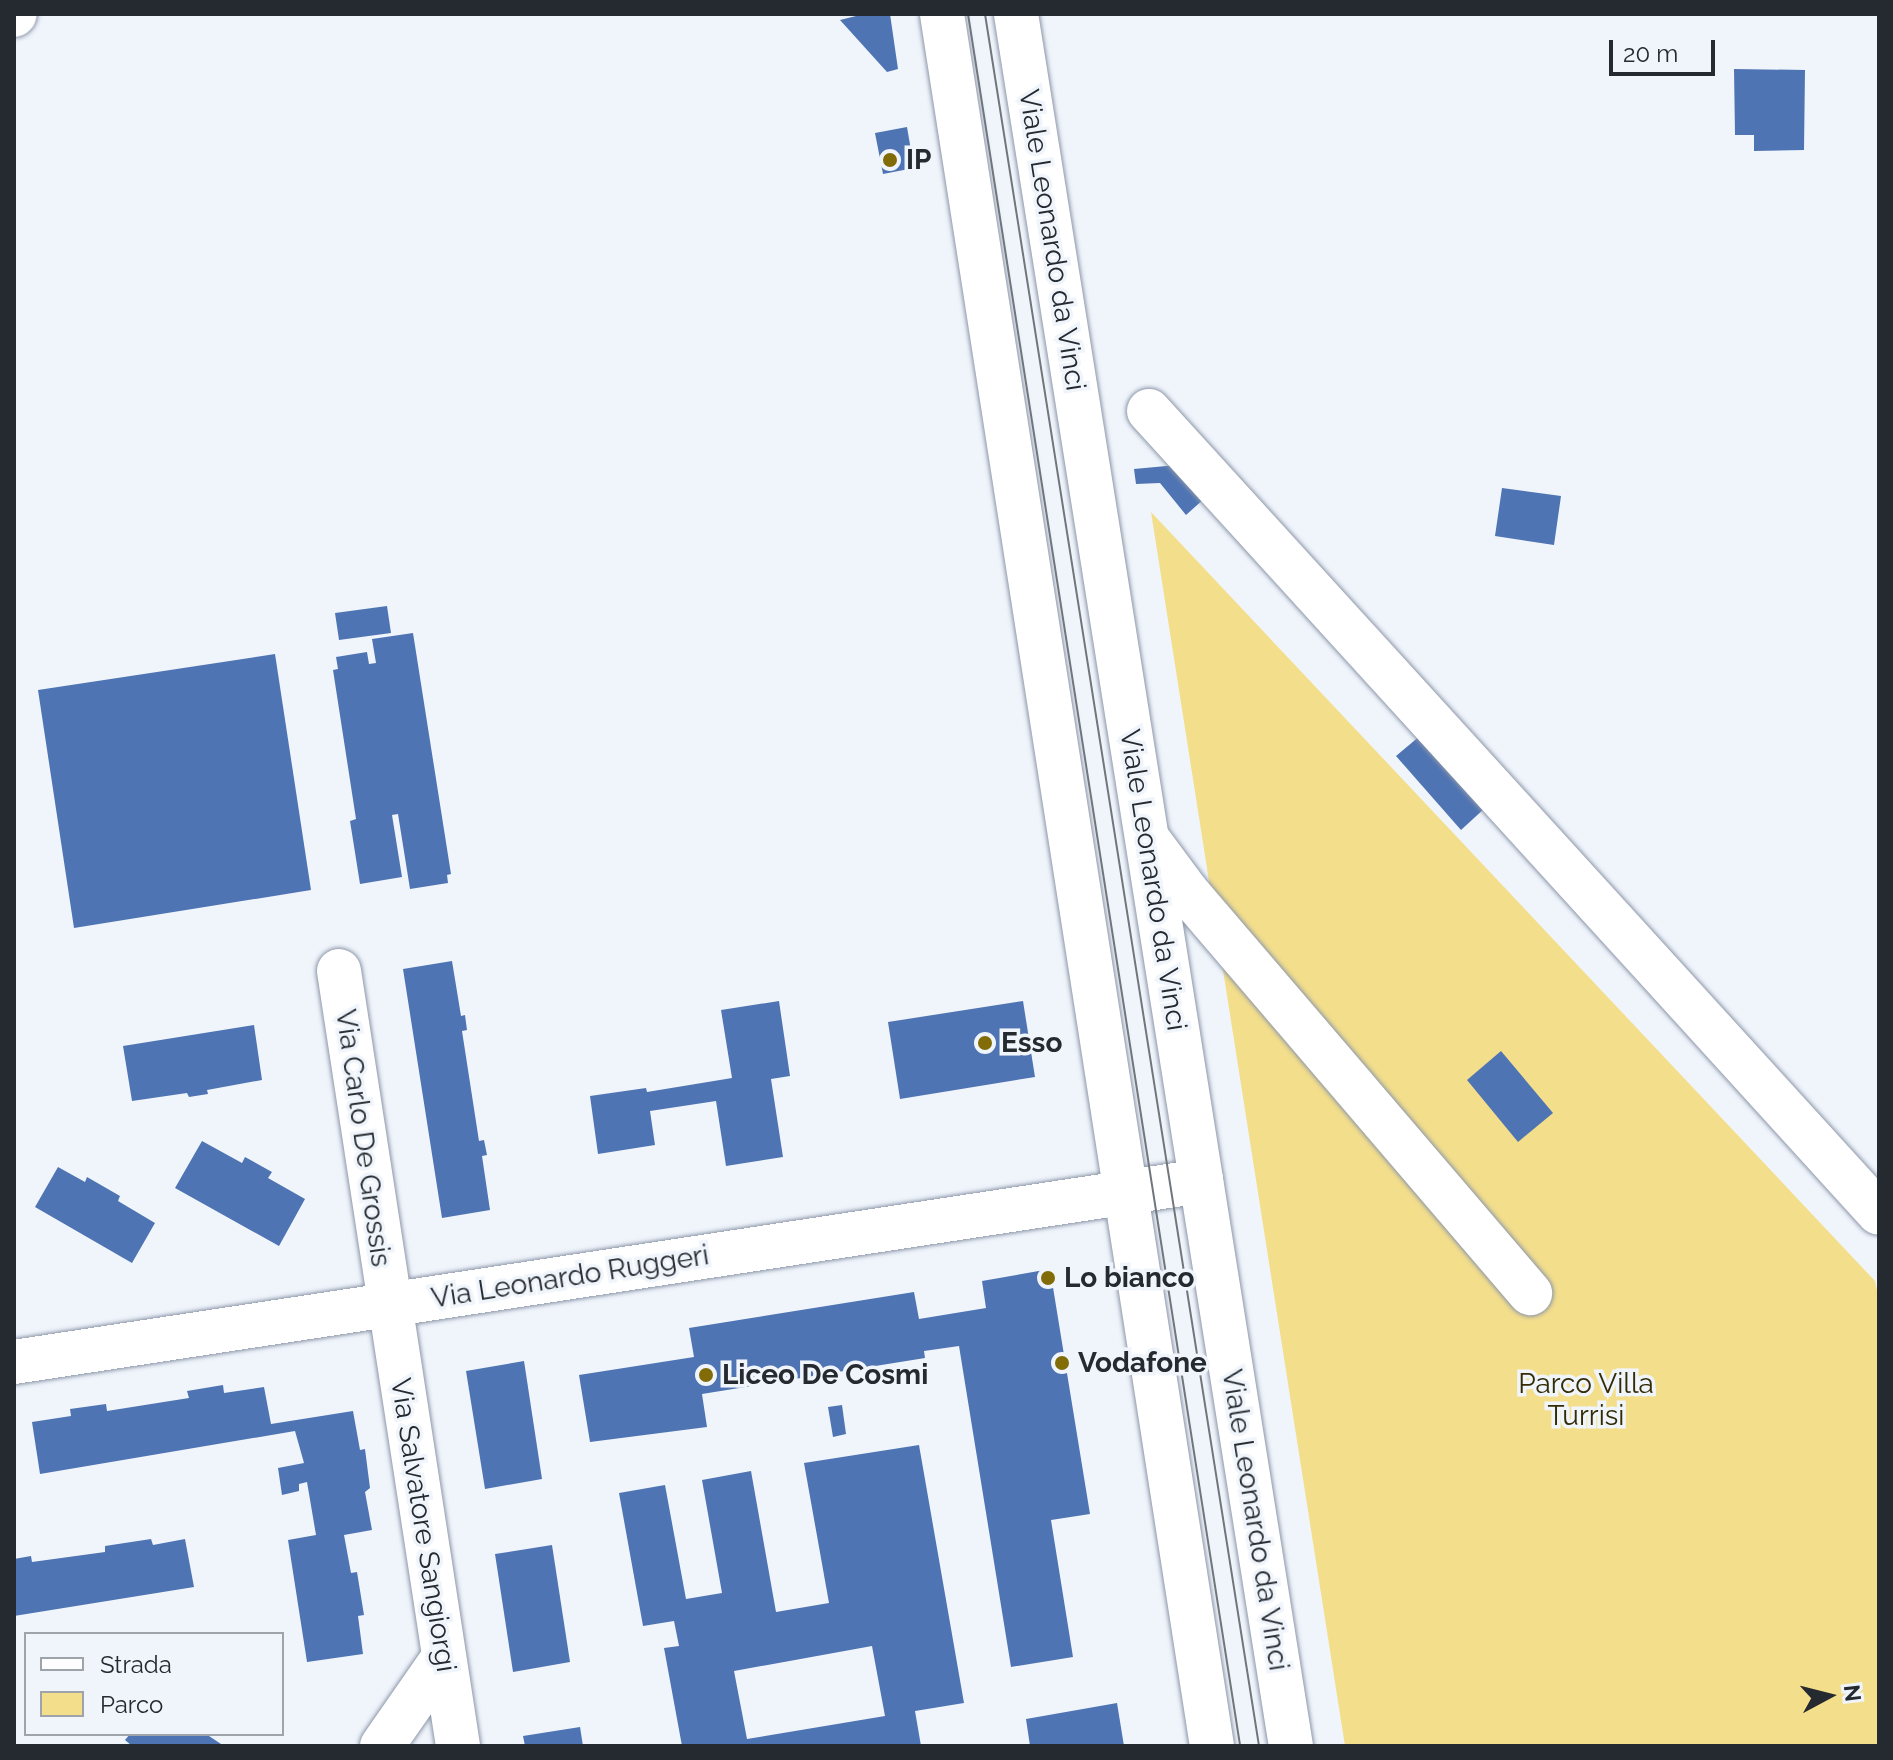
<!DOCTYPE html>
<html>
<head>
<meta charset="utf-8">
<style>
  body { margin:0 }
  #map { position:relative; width:1893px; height:1760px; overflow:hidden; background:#f0f5fc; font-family:Raleway,sans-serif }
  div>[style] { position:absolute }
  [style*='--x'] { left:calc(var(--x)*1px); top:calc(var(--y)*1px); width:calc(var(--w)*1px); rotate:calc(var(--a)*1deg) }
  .green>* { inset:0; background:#f3de8c }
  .building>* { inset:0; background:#4f74b3 }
  .roads { filter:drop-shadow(0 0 2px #8d97a9) drop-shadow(0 0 2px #8d97a9) }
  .minor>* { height:44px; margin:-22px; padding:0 22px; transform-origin:22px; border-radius:22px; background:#fff }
  .tram>* { height:2px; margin:-1px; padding:0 1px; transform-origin:1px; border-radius:1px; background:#71757c }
  .dots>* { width:22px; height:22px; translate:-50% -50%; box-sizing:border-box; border:4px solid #f0f5fc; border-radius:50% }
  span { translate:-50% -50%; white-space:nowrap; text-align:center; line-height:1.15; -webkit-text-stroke:7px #f0f5fc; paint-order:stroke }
  .poi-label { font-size:28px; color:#252930; font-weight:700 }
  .left { translate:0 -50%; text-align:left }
  .street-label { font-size:28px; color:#252930 }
  .park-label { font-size:28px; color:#342b04 }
  .frame { position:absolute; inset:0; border:16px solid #252930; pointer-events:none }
  .legend { position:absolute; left:24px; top:1632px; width:260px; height:104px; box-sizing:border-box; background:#f0f5fc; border:2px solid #9fa3aa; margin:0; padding:10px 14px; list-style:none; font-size:24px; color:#252930 }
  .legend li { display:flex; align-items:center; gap:16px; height:40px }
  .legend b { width:40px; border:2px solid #9fa3aa }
  .north { position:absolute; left:1789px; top:1656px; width:80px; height:80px; -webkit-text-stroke:6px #f0f5fc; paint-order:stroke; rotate:83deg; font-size:22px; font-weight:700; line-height:32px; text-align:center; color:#252930 }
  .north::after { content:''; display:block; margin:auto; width:28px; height:36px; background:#252930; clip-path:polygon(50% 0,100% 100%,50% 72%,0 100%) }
  .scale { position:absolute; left:1609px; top:40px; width:106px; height:36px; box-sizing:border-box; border:4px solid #252930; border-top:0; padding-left:10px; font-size:24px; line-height:28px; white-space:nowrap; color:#252930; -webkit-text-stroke:6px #f0f5fc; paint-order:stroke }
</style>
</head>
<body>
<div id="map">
  <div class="green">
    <div style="clip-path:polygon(1151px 512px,1875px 1281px,1879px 1300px,1879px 1746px,1345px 1746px)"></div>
  </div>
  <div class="building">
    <div style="clip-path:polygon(864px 14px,890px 14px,898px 69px,887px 72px,840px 20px)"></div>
    <div style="clip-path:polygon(1734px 69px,1805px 70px,1804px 150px,1754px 151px,1754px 135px,1735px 135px)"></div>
    <div style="clip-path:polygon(907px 127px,914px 168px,883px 174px,875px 133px)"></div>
    <div style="clip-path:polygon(1177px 465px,1205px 498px,1186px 515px,1160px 483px,1136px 484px,1134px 469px)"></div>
    <div style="clip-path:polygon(1502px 488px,1561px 496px,1554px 545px,1495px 536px)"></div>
    <div style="clip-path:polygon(387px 606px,391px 633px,339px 640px,335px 613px)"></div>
    <div style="clip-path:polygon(413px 633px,451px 874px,447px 875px,448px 883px,410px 889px,398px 814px,392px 815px,402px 877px,360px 884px,350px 821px,356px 819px,333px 670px,338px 669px,336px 657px,367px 652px,369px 664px,376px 663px,372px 639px)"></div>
    <div style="clip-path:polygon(275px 654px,311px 890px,74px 928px,38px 690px)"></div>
    <div style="clip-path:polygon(1421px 735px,1485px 808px,1461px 830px,1396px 756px)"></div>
    <div style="clip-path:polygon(452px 961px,461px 1016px,465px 1015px,467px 1030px,462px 1031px,479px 1141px,484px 1140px,487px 1155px,482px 1156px,490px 1210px,442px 1218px,403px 969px)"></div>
    <div style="clip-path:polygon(779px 1001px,790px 1076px,771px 1079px,783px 1157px,726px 1166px,716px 1101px,650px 1111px,655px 1145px,598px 1154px,590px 1096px,646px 1088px,647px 1092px,732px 1078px,721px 1010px)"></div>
    <div style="clip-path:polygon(1023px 1001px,1035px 1077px,900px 1099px,888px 1022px)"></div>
    <div style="clip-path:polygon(254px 1025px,262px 1080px,207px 1090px,208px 1094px,189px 1097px,187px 1093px,132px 1101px,123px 1046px)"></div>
    <div style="clip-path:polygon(1501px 1051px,1553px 1113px,1518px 1142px,1467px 1080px)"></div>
    <div style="clip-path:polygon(202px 1141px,242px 1163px,245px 1157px,272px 1172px,268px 1178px,305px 1199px,279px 1246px,175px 1188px)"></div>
    <div style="clip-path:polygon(58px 1167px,85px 1182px,87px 1177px,120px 1196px,118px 1201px,155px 1223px,132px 1263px,35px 1207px)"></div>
    <div style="clip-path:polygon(1050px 1269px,1090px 1514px,1051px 1520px,1073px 1657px,1011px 1667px,959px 1346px,924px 1351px,925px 1358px,702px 1394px,707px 1427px,590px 1442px,579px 1375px,694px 1357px,689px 1328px,914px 1292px,919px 1319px,986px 1308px,982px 1281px)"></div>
    <div style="clip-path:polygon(524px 1361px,542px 1479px,485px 1489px,466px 1371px)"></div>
    <div style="clip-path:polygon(223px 1385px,224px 1393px,264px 1387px,271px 1424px,353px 1411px,360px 1450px,365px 1449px,370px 1488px,365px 1492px,372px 1530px,344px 1535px,351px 1573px,357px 1572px,364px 1615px,358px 1616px,363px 1654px,307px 1662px,288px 1540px,316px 1535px,307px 1482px,299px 1484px,299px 1491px,282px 1495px,278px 1468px,304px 1463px,295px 1431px,40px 1474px,32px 1422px,71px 1416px,70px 1409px,106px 1404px,107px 1411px,189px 1398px,187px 1391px)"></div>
    <div style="clip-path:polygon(842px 1405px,846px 1434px,833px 1437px,828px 1407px)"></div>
    <div style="clip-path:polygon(evenodd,919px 1445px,964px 1703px,915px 1711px,921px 1746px,682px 1746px,664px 1648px,679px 1646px,674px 1621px,643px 1626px,619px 1493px,665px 1485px,686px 1599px,722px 1593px,702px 1480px,751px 1471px,776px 1612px,829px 1603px,804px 1463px,919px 1445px,872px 1646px,885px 1716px,747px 1739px,734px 1671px,872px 1646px)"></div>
    <div style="clip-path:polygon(151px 1539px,153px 1545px,185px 1539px,194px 1587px,14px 1616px,14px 1559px,31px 1556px,32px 1562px,105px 1552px,105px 1546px)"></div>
    <div style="clip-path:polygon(552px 1545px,570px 1662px,513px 1672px,495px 1554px)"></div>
    <div style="clip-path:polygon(1117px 1703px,1124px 1746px,1030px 1746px,1026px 1719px)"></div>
    <div style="clip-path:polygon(580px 1727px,583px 1746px,525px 1746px,523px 1736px)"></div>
    <div style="clip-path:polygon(130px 1734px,206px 1734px,224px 1746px,132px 1746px,125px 1740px)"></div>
  </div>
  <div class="roads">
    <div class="minor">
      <div style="--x:942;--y:14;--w:1753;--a:81.14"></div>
      <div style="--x:1016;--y:14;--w:1754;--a:80.98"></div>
      <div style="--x:14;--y:15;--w:1;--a:-45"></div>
      <div style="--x:1149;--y:411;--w:1084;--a:47.69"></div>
      <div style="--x:1150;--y:842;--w:62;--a:53.5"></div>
      <div style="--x:1187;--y:892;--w:528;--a:49.46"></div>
      <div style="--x:339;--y:971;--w:784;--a:81.27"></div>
      <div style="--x:14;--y:1362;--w:1201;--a:-8.67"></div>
      <div style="--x:382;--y:1746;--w:108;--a:-55.1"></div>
    </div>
  </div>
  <div class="tram">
    <div style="--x:968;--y:14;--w:1753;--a:81.07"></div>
    <div style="--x:985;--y:14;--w:1754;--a:81.01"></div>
  </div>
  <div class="dots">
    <div style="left:890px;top:160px;background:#816c07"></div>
    <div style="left:985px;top:1043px;background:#816c07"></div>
    <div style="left:1048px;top:1278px;background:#816c07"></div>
    <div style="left:1062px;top:1363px;background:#816c07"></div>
    <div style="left:706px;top:1375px;background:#816c07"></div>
  </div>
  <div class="poi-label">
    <span class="left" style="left:906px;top:160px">IP</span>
    <span class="left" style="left:1001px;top:1043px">Esso</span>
    <span class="left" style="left:1064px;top:1278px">Lo bianco</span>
    <span class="left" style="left:1078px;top:1363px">Vodafone</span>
    <span class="left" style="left:722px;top:1375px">Liceo De Cosmi</span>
  </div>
  <div class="street-label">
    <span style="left:1052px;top:240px;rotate:81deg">Viale Leonardo da Vinci</span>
    <span style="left:1153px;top:880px;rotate:81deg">Viale Leonardo da Vinci</span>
    <span style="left:363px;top:1138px;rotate:82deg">Via Carlo De Grossis</span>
    <span style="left:570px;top:1277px;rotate:-9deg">Via Leonardo Ruggeri</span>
    <span style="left:1255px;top:1520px;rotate:81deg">Viale Leonardo da Vinci</span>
    <span style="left:423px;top:1525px;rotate:81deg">Via Salvatore Sangiorgi</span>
  </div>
  <div class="park-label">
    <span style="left:1586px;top:1400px">Parco Villa<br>Turrisi</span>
  </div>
  <div class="frame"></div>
  <ul class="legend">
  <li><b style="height:10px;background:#fff"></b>Strada</li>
  <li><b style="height:22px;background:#f3de8c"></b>Parco</li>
  </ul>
  <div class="north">N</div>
  <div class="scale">20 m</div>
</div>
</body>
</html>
